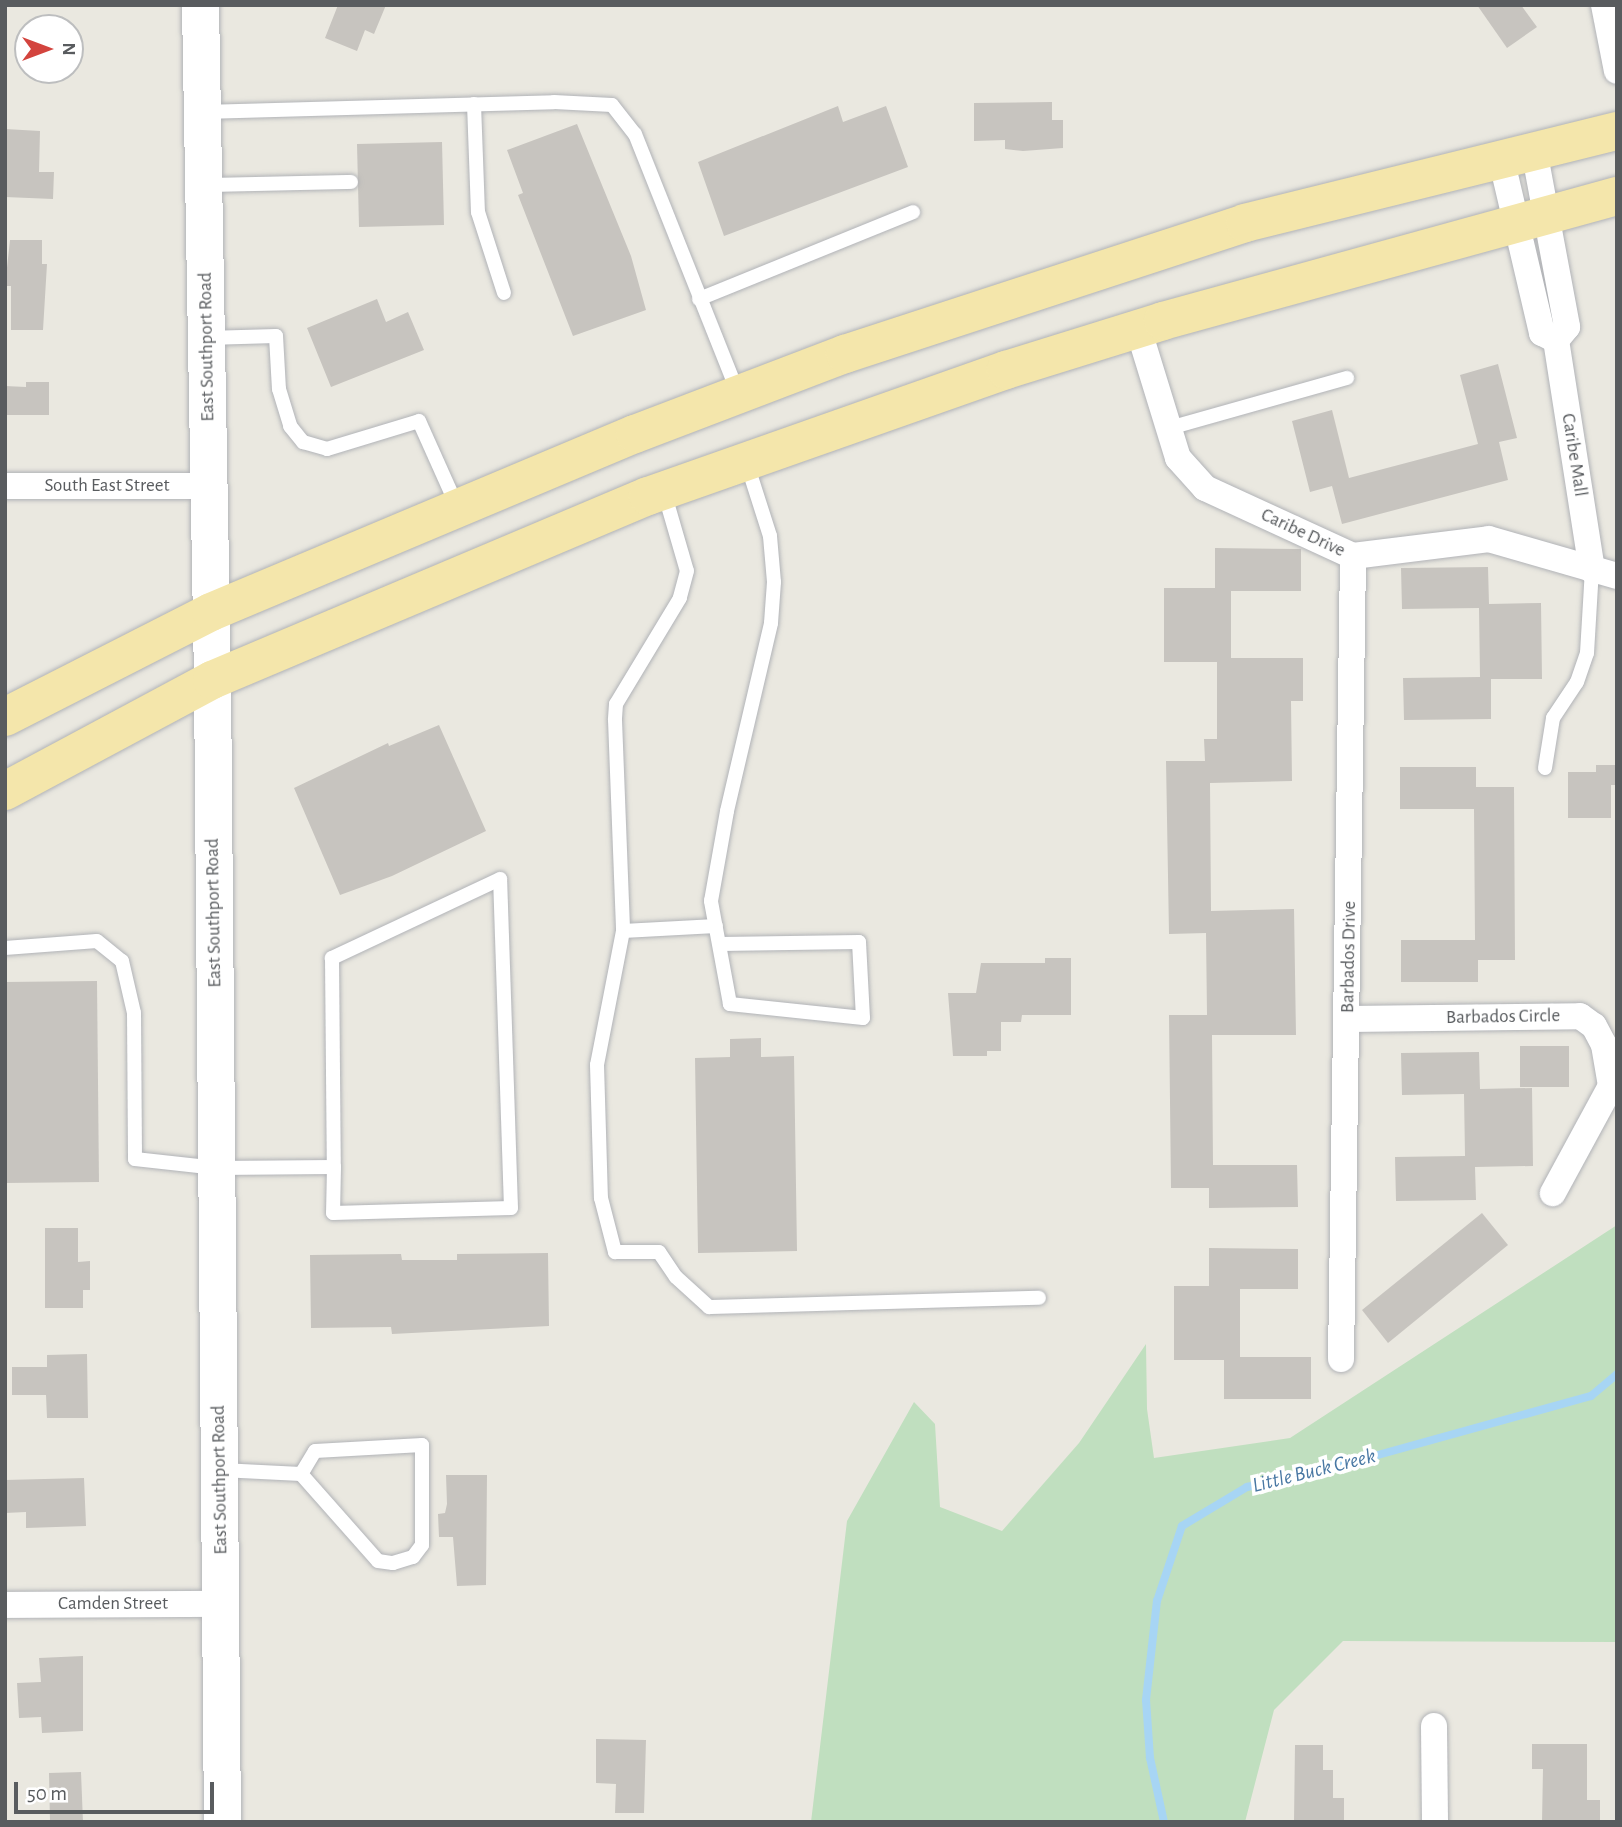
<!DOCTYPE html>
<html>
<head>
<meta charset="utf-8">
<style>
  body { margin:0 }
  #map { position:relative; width:1622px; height:1827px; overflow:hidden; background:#eae8e0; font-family:"Alegreya Sans",sans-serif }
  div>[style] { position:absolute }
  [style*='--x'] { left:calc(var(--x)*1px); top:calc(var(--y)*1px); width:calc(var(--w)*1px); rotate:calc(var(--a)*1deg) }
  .green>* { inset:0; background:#c0dfbf }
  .stream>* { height:8px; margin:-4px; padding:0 4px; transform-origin:4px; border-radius:4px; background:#a7d5f4 }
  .building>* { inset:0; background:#c7c4bf }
  .roads { filter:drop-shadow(0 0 2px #b1b3b7) drop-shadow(0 0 2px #b1b3b7) }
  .lane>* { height:14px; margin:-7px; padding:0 7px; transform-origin:7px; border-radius:7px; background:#fff }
  .street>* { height:26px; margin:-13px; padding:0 13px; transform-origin:13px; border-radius:13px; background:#fff }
  .secondary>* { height:37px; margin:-18.5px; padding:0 18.5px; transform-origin:18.5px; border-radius:18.5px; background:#fff }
  .primary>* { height:38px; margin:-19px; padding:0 19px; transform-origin:19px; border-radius:19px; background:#f4e6ab }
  span { translate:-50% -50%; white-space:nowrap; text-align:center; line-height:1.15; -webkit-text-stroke:7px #fff; paint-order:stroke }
  .street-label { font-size:19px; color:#595c5f }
  .water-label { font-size:21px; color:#4877a3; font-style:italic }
  .frame { position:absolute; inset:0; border:7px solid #595c5f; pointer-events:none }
  .north { position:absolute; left:14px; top:14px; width:70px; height:70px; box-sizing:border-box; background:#fff; border:2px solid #bdbebf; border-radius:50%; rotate:90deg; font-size:19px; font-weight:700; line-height:28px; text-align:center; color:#595c5f }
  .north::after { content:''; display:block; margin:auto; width:24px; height:32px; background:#d3443e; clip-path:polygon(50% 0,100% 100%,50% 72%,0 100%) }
  .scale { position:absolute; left:14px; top:1782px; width:200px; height:32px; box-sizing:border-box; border:4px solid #595c5f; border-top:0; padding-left:9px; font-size:21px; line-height:24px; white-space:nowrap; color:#595c5f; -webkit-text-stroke:5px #fff; paint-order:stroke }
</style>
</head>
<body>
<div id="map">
  <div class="green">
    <div style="clip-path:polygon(1617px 1225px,1617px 1642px,1343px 1641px,1274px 1710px,1245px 1822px,811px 1822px,847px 1521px,914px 1402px,935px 1424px,940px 1507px,1002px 1531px,1079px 1443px,1146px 1344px,1147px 1409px,1154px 1458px,1290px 1438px)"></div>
  </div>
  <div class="stream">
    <div style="--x:1164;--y:1822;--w:66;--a:-102.3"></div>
    <div style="--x:1150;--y:1758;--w:58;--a:-93.9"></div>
    <div style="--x:1146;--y:1700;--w:100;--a:-83.7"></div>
    <div style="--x:1157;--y:1601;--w:79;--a:-71.6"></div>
    <div style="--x:1182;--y:1526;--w:76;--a:-31"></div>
    <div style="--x:1247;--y:1487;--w:86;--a:-12.7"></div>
    <div style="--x:1331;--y:1468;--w:270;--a:-15.5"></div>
    <div style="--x:1591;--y:1396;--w:34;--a:-40"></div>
  </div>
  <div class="building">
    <div style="clip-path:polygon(338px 5px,386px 5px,374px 34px,365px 30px,357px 51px,325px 38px)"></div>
    <div style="clip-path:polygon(1477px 5px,1521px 5px,1537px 27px,1507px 48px)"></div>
    <div style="clip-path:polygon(1052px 102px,1052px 120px,1063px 120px,1063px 148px,1023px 151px,1005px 149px,1005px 140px,974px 141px,974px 103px)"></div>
    <div style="clip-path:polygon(838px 106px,843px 122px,886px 106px,908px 167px,724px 236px,698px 162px)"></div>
    <div style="clip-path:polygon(577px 124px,631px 256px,646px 310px,573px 336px,518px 195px,523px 193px,507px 150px)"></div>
    <div style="clip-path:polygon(5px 129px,40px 131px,39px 172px,54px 172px,53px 199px,5px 197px)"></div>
    <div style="clip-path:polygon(442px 142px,444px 225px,359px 227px,357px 144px)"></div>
    <div style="clip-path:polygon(10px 240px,42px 240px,42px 264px,47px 264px,43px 330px,11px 330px,11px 286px,5px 286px)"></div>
    <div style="clip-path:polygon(377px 299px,386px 322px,408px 312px,424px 350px,331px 387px,307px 328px)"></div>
    <div style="clip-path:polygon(1498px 364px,1517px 438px,1499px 442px,1508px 480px,1342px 524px,1332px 486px,1310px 492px,1292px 421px,1332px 410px,1349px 478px,1478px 444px,1460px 375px)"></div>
    <div style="clip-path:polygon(26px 382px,49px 382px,49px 415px,5px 415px,5px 386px,26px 387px)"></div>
    <div style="clip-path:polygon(1215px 548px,1301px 549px,1301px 591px,1231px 591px,1231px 658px,1303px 658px,1303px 701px,1291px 701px,1292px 781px,1210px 783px,1211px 911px,1294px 909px,1296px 1035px,1212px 1035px,1213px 1165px,1297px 1165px,1298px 1207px,1209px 1208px,1209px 1188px,1171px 1188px,1169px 1015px,1207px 1015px,1206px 933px,1169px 934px,1166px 761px,1205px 761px,1204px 739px,1217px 739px,1217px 662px,1164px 662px,1164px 588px,1215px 588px)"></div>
    <div style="clip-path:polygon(1488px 567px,1489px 604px,1541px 603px,1542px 679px,1491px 679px,1491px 719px,1404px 720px,1403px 678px,1480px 677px,1479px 608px,1402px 609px,1401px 568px)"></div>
    <div style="clip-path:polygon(439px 725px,486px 831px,392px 876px,340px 895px,294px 788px,388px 743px,389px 746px)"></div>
    <div style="clip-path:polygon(1596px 765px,1617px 765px,1617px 785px,1611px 785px,1611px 818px,1568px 818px,1568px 772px,1596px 772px)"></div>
    <div style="clip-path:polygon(1400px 767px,1476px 767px,1476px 787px,1514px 787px,1515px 960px,1478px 960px,1478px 982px,1401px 982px,1401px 940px,1475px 940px,1474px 809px,1400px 809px)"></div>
    <div style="clip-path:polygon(1045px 958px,1071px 958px,1071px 1015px,1022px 1015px,1021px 1022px,1001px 1022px,1001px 1051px,987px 1051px,987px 1056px,953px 1056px,948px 993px,976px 993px,981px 963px,1045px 963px)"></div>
    <div style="clip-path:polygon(97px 981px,99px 1182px,5px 1183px,5px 982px)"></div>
    <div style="clip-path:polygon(761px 1038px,761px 1057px,794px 1056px,797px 1251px,698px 1253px,695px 1058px,730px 1057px,730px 1039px)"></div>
    <div style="clip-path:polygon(1520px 1046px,1569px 1046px,1569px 1087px,1520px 1087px)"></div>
    <div style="clip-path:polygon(1479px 1052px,1480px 1089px,1532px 1088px,1533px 1166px,1475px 1167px,1476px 1200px,1396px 1201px,1395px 1157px,1465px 1156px,1464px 1094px,1402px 1095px,1401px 1053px)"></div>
    <div style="clip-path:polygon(1482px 1213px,1508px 1245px,1388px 1343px,1362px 1310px)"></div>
    <div style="clip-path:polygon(45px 1228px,78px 1228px,78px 1262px,90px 1261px,90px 1290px,83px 1290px,83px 1308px,45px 1308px)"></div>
    <div style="clip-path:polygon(1209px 1248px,1298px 1249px,1298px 1289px,1240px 1289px,1240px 1357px,1311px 1357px,1311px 1399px,1224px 1399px,1224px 1360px,1174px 1360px,1174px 1286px,1209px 1286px)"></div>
    <div style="clip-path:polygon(548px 1253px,549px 1326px,392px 1334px,391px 1327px,311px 1328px,310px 1255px,401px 1254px,402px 1260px,457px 1260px,457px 1254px)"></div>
    <div style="clip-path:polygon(87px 1354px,88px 1418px,47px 1418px,46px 1395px,12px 1395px,12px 1367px,47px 1367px,47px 1355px)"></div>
    <div style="clip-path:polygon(446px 1475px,487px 1475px,486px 1585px,457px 1586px,453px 1537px,439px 1537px,438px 1514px,445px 1513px,447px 1504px)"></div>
    <div style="clip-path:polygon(84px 1478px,86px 1526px,26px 1528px,26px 1512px,5px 1513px,5px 1480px)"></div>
    <div style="clip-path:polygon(83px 1656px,83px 1731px,42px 1733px,41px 1717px,19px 1718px,17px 1683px,41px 1682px,39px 1658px)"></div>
    <div style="clip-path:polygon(596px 1739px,646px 1740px,644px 1813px,615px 1813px,616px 1784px,596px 1783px)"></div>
    <div style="clip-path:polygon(1532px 1744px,1587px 1744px,1587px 1800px,1600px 1800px,1600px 1822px,1542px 1822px,1543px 1769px,1532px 1769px)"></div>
    <div style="clip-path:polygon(1295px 1745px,1323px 1745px,1323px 1770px,1333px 1770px,1333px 1798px,1344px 1798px,1344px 1822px,1294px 1822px)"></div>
    <div style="clip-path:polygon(81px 1772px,83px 1822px,50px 1822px,49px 1773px)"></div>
  </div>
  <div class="roads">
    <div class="lane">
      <div style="--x:474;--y:104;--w:108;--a:87.9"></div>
      <div style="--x:478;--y:212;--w:85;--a:72.2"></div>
      <div style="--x:203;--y:112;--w:351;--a:-1.6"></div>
      <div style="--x:554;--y:102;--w:58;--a:3"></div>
      <div style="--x:612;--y:105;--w:37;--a:52"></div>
      <div style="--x:635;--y:134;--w:279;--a:68.3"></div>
      <div style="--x:205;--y:185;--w:146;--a:-1.2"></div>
      <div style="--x:699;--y:299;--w:231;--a:-22.1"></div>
      <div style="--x:207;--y:338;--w:69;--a:-1.7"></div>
      <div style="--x:276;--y:336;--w:53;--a:86.8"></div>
      <div style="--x:279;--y:389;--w:39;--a:73"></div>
      <div style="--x:290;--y:426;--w:21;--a:51"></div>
      <div style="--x:303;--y:442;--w:25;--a:16"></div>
      <div style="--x:327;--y:449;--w:96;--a:-16.9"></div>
      <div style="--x:419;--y:421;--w:95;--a:65.9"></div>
      <div style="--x:1169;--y:428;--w:185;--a:-15.7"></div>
      <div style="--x:664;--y:492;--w:82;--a:73.8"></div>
      <div style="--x:687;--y:571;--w:28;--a:105"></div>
      <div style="--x:680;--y:598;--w:124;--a:121.1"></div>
      <div style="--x:616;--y:704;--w:16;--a:94"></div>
      <div style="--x:615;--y:720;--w:211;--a:87.8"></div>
      <div style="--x:623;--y:931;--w:136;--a:101"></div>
      <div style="--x:597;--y:1065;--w:133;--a:88.3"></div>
      <div style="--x:601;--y:1198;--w:56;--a:75.5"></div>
      <div style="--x:615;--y:1252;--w:44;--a:0"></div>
      <div style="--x:659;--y:1252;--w:30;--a:56"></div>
      <div style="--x:676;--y:1277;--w:45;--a:42.3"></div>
      <div style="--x:709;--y:1307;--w:330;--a:-1.6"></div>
      <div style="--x:1545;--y:768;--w:51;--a:-80.9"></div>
      <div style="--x:1553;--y:718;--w:43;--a:-56.3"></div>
      <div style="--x:1577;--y:682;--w:31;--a:-71"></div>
      <div style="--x:1587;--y:653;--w:83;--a:-86.6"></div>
      <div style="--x:623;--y:931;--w:93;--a:-3.1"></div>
      <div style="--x:720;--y:944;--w:139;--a:-0.8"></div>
      <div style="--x:859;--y:942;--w:76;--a:87"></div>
      <div style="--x:863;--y:1018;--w:134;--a:-174"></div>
      <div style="--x:730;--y:1004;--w:105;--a:-100.5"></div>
      <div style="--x:711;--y:901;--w:91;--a:-79.9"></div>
      <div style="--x:727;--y:811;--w:193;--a:-76.8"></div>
      <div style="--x:771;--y:623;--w:41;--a:-85.8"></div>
      <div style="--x:774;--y:582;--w:46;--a:-95"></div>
      <div style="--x:770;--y:536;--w:76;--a:-107.7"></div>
      <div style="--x:5;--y:948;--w:92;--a:-4.4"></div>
      <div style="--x:97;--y:941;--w:32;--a:39"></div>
      <div style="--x:122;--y:961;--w:53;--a:77"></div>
      <div style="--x:134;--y:1013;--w:146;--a:89.6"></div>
      <div style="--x:135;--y:1159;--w:82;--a:6.3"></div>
      <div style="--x:217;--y:1168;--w:117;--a:-0.5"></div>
      <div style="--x:334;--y:1167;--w:46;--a:91.2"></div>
      <div style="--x:333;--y:1213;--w:178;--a:-1.6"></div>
      <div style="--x:511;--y:1208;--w:329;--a:-91.9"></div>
      <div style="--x:500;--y:879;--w:186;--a:154.8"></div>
      <div style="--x:332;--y:958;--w:209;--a:89.5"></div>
      <div style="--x:221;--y:1470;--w:80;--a:2.9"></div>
      <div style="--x:301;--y:1474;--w:116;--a:48.5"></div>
      <div style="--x:378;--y:1561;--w:15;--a:8"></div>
      <div style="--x:393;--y:1563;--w:21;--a:-17"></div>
      <div style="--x:413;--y:1557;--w:15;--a:-53"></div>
      <div style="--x:422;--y:1545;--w:100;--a:-90"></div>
      <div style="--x:422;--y:1445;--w:107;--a:176.8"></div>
      <div style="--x:315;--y:1451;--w:27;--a:121"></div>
    </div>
    <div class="street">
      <div style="--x:1604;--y:5;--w:67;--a:78.9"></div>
      <div style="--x:1534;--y:150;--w:180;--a:79.4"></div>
      <div style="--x:1567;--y:327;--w:17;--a:130"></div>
      <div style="--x:1556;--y:340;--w:233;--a:81.1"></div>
      <div style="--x:1501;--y:158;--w:180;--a:76.8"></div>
      <div style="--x:1542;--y:333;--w:16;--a:27"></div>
      <div style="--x:1138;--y:328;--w:136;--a:72.9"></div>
      <div style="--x:1178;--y:458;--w:40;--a:48"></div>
      <div style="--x:1205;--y:488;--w:163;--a:24.7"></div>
      <div style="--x:1353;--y:556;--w:137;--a:-7.1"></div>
      <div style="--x:1489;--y:539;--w:133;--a:16.1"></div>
      <div style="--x:5;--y:486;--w:204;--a:0"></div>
      <div style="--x:1349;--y:1019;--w:231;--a:-0.7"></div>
      <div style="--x:1580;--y:1016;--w:17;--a:36"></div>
      <div style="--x:1594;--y:1026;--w:21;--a:62"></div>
      <div style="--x:1604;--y:1045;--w:42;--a:80.3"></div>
      <div style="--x:1611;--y:1086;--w:122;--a:118.5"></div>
      <div style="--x:1341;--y:1359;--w:803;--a:-89.14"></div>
      <div style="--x:5;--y:1605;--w:216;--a:-0.3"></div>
      <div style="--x:1434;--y:1726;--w:96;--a:89.4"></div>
    </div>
    <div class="secondary">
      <div style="--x:200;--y:5;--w:675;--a:88.98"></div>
      <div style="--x:212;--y:680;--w:1142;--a:89.5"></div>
    </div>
    <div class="primary">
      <div style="--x:5;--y:717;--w:231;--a:-27"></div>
      <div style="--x:211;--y:612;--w:460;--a:-22.8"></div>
      <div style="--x:635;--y:434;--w:225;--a:-20.9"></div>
      <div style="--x:845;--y:354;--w:421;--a:-18.1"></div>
      <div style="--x:1245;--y:223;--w:383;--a:-13.9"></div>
      <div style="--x:5;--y:791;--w:235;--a:-28.2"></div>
      <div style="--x:212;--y:680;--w:473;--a:-22.9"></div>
      <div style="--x:648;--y:496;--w:380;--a:-19.4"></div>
      <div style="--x:1006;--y:370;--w:164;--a:-17.3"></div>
      <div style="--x:1163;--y:321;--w:471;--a:-15.4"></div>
    </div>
  </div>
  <div class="street-label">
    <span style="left:207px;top:347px;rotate:-91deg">East Southport Road</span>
    <span style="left:1574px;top:455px;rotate:81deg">Caribe Mall</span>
    <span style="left:107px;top:486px">South East Street</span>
    <span style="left:1303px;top:533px;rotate:25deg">Caribe Drive</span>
    <span style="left:214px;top:913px;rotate:-91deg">East Southport Road</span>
    <span style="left:1349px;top:957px;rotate:-89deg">Barbados Drive</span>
    <span style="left:1503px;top:1017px;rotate:-1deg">Barbados Circle</span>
    <span style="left:220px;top:1480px;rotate:-91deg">East Southport Road</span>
    <span style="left:113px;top:1604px">Camden Street</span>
  </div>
  <div class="water-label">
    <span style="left:1314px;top:1471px;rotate:-14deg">Little Buck Creek</span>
  </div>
  <div class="frame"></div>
  <div class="north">N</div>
  <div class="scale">50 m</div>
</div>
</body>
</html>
